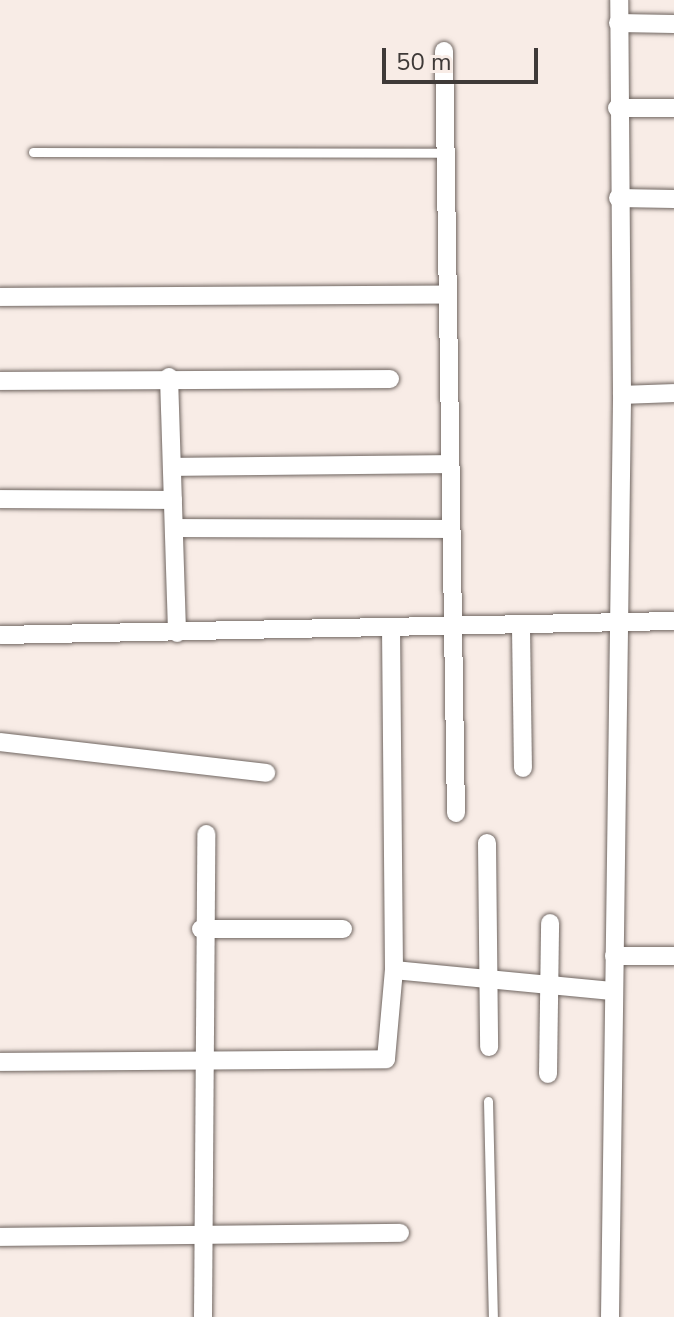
<!DOCTYPE html>
<html>
<head>
<meta charset="utf-8">
<style>
  body { margin:0 }
  #map { position:relative; width:674px; height:1317px; overflow:hidden; background:#f8ece6; font-family:"Nunito Sans",sans-serif }
  div>[style] { position:absolute }
  [style*='--x'] { left:calc(var(--x)*1px); top:calc(var(--y)*1px); width:calc(var(--w)*1px); rotate:calc(var(--a)*1deg) }
  .roads { filter:drop-shadow(0 0 2px #6f6560) drop-shadow(0 0 2px #6f6560) }
  .service>* { height:9px; margin:-4.5px; padding:0 4.5px; transform-origin:4.5px; border-radius:4.5px; background:#fff }
  .minor>* { height:18px; margin:-9px; padding:0 9px; transform-origin:9px; border-radius:9px; background:#fff }
  span { translate:-50% -50%; white-space:nowrap; text-align:center; line-height:1.15; -webkit-text-stroke:6px #f8ece6; paint-order:stroke }
  .scale { position:absolute; left:382px; top:48px; width:156px; height:36px; box-sizing:border-box; border:4px solid #3f3a38; border-top:0; padding-left:10px; font-size:24px; line-height:28px; white-space:nowrap; color:#3f3a38; -webkit-text-stroke:6px #f8ece6; paint-order:stroke }
</style>
</head>
<body>
<div id="map">
  <div class="roads">
    <div class="service">
      <div style="--x:33;--y:152;--w:412;--a:0.1"></div>
      <div style="--x:488;--y:1101;--w:216;--a:88.7"></div>
    </div>
    <div class="minor">
      <div style="--x:618;--y:23;--w:56;--a:1"></div>
      <div style="--x:444;--y:51;--w:762;--a:89.1"></div>
      <div style="--x:617;--y:108;--w:57;--a:0"></div>
      <div style="--x:618;--y:198;--w:56;--a:1"></div>
      <div style="--x:0;--y:297;--w:446;--a:-0.3"></div>
      <div style="--x:169;--y:377;--w:256;--a:88.2"></div>
      <div style="--x:0;--y:381;--w:390;--a:-0.3"></div>
      <div style="--x:622;--y:395;--w:52;--a:-2.2"></div>
      <div style="--x:172;--y:467;--w:276;--a:-0.6"></div>
      <div style="--x:0;--y:499;--w:173;--a:0.3"></div>
      <div style="--x:174;--y:528;--w:274;--a:0.2"></div>
      <div style="--x:521;--y:628;--w:140;--a:89.2"></div>
      <div style="--x:0;--y:635;--w:674;--a:-1.19"></div>
      <div style="--x:0;--y:742;--w:268;--a:6.6"></div>
      <div style="--x:487;--y:843;--w:204;--a:89.4"></div>
      <div style="--x:201;--y:929;--w:142;--a:0"></div>
      <div style="--x:614;--y:956;--w:60;--a:0"></div>
      <div style="--x:394;--y:970;--w:219;--a:5.5"></div>
      <div style="--x:0;--y:1062;--w:386;--a:-0.4"></div>
      <div style="--x:386;--y:1059;--w:89;--a:-84.9"></div>
      <div style="--x:394;--y:970;--w:338;--a:-90.5"></div>
      <div style="--x:548;--y:1074;--w:151;--a:-89.2"></div>
      <div style="--x:0;--y:1237;--w:400;--a:-0.6"></div>
      <div style="--x:203;--y:1317;--w:483;--a:-89.6"></div>
      <div style="--x:610;--y:1317;--w:922;--a:-89.25"></div>
      <div style="--x:622;--y:395;--w:395;--a:-90.4"></div>
    </div>
  </div>
  <div class="scale">50 m</div>
</div>
</body>
</html>
